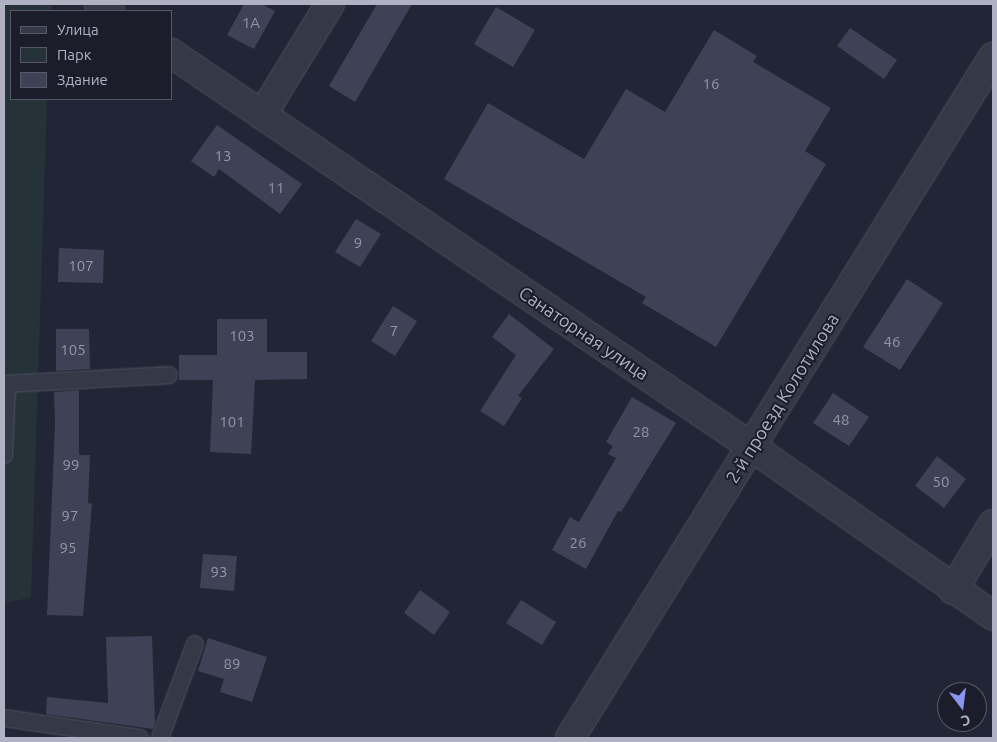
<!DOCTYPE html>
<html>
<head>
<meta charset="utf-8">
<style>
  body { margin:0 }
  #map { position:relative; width:997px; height:742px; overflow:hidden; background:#222536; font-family:Ubuntu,sans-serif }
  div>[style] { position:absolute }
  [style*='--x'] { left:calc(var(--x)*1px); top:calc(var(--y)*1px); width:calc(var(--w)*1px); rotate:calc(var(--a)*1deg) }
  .green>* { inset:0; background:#253238 }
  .building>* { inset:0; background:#3f4256 }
  .roads { filter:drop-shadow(0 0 1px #505261) drop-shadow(0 0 1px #505261) }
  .lane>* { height:16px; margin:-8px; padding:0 8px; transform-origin:8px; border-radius:8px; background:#353847 }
  .street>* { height:28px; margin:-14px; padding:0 14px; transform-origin:14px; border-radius:14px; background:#353847 }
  span { translate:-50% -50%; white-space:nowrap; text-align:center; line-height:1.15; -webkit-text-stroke:4px #1b1d2b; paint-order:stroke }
  .number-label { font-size:15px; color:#9496a8 }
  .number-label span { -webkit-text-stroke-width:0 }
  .street-label { font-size:18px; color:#b0b2c3 }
  .frame { position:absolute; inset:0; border:5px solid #b0b2c3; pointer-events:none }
  .legend { position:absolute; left:10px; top:10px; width:162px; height:90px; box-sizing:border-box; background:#1b1d2b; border:1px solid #575968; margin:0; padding:6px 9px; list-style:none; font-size:15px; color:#b0b2c3 }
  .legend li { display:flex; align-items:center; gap:10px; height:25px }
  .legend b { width:25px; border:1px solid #575968 }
  .north { position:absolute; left:937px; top:682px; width:50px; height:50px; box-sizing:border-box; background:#1b1d2b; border:1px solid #575968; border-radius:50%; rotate:165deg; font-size:14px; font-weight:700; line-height:20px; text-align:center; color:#b0b2c3 }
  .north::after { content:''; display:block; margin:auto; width:18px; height:22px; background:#8a96ee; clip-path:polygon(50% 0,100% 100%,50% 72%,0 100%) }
</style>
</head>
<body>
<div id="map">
  <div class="green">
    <div style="clip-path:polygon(4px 4px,52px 4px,52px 11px,11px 11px,11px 99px,47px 99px,31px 597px,4px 604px)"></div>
  </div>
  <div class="building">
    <div style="clip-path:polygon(244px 4px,262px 4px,275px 11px,254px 49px,227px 35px)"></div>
    <div style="clip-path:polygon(377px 4px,412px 4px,355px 102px,329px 86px)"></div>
    <div style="clip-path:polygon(496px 7px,535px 30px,513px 67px,474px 44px)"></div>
    <div style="clip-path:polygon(850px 28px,897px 60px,884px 79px,837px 46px)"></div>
    <div style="clip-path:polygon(714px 30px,757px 56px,753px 62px,831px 108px,805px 151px,826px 164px,716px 347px,642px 303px,646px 297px,444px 179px,488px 103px,584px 159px,626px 89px,665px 112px)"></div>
    <div style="clip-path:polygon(217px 125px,302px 184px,280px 214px,219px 169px,214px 177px,191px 161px)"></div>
    <div style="clip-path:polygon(356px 219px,381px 234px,360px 267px,335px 252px)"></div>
    <div style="clip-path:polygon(59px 248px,104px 250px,103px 283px,58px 282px)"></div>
    <div style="clip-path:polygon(907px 279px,943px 303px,900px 370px,863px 347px)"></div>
    <div style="clip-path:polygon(393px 306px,417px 321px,395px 356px,371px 341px)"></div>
    <div style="clip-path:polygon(509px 314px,554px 349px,518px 396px,522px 398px,504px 426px,480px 411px,516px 355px,492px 337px)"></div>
    <div style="clip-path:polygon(217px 319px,267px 319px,267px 352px,307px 352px,307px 379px,255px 380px,251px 454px,210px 452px,213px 380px,179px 380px,179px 355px,217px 355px)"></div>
    <div style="clip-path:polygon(56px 329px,89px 329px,90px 369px,56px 371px)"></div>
    <div style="clip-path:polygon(79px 390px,79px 455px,90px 455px,88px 503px,92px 504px,83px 616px,47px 615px,55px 424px,54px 392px)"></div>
    <div style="clip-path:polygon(833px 393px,869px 417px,849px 446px,813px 423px)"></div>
    <div style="clip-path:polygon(632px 397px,676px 423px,621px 512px,618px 511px,586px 569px,552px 550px,570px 517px,579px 522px,616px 458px,608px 454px,613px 446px,606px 442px)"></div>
    <div style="clip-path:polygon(937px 456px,966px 479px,944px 508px,915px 486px)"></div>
    <div style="clip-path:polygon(203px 554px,237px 556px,234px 591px,200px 588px)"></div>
    <div style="clip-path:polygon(420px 590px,450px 612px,434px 635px,404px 613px)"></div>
    <div style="clip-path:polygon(521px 600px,556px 622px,542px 645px,506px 623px)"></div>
    <div style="clip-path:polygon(152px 636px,155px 722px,153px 729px,46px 714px,47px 697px,108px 703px,106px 637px)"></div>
    <div style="clip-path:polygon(208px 638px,267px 657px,252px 702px,220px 692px,224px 679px,198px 671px)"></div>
  </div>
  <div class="roads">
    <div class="lane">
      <div style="--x:4;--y:384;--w:165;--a:-3.1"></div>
      <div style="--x:4;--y:455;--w:71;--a:-87.6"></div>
      <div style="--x:4;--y:718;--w:137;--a:8.4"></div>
      <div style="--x:160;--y:738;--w:100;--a:-69.6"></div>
    </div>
    <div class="street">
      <div style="--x:99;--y:4;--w:13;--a:32"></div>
      <div style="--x:171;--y:53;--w:702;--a:34.14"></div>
      <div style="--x:752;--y:447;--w:294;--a:35"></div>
      <div style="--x:262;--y:115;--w:130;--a:-58.5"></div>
      <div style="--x:953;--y:590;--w:77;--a:-58.8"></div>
      <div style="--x:570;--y:738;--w:802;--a:-58.15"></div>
    </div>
  </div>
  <div class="number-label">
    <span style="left:251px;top:23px">1А</span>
    <span style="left:711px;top:84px">16</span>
    <span style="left:223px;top:156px">13</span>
    <span style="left:276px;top:188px">11</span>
    <span style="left:358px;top:243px">9</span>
    <span style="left:81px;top:266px">107</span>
    <span style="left:394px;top:331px">7</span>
    <span style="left:242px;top:336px">103</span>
    <span style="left:892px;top:342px">46</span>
    <span style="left:73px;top:350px">105</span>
    <span style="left:841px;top:420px">48</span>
    <span style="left:232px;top:422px">101</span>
    <span style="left:641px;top:432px">28</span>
    <span style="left:71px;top:465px">99</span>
    <span style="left:941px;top:482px">50</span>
    <span style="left:70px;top:516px">97</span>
    <span style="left:578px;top:543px">26</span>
    <span style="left:68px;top:548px">95</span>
    <span style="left:219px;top:572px">93</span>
    <span style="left:232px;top:664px">89</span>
  </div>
  <div class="street-label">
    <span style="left:584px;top:333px;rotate:34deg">Санаторная улица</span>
    <span style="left:782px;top:398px;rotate:-58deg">2-й проезд Колотилова</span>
  </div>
  <div class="frame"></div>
  <ul class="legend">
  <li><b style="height:6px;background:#353847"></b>Улица</li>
  <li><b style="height:14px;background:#253238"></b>Парк</li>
  <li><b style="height:14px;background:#3f4256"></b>Здание</li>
  </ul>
  <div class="north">С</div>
</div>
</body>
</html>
